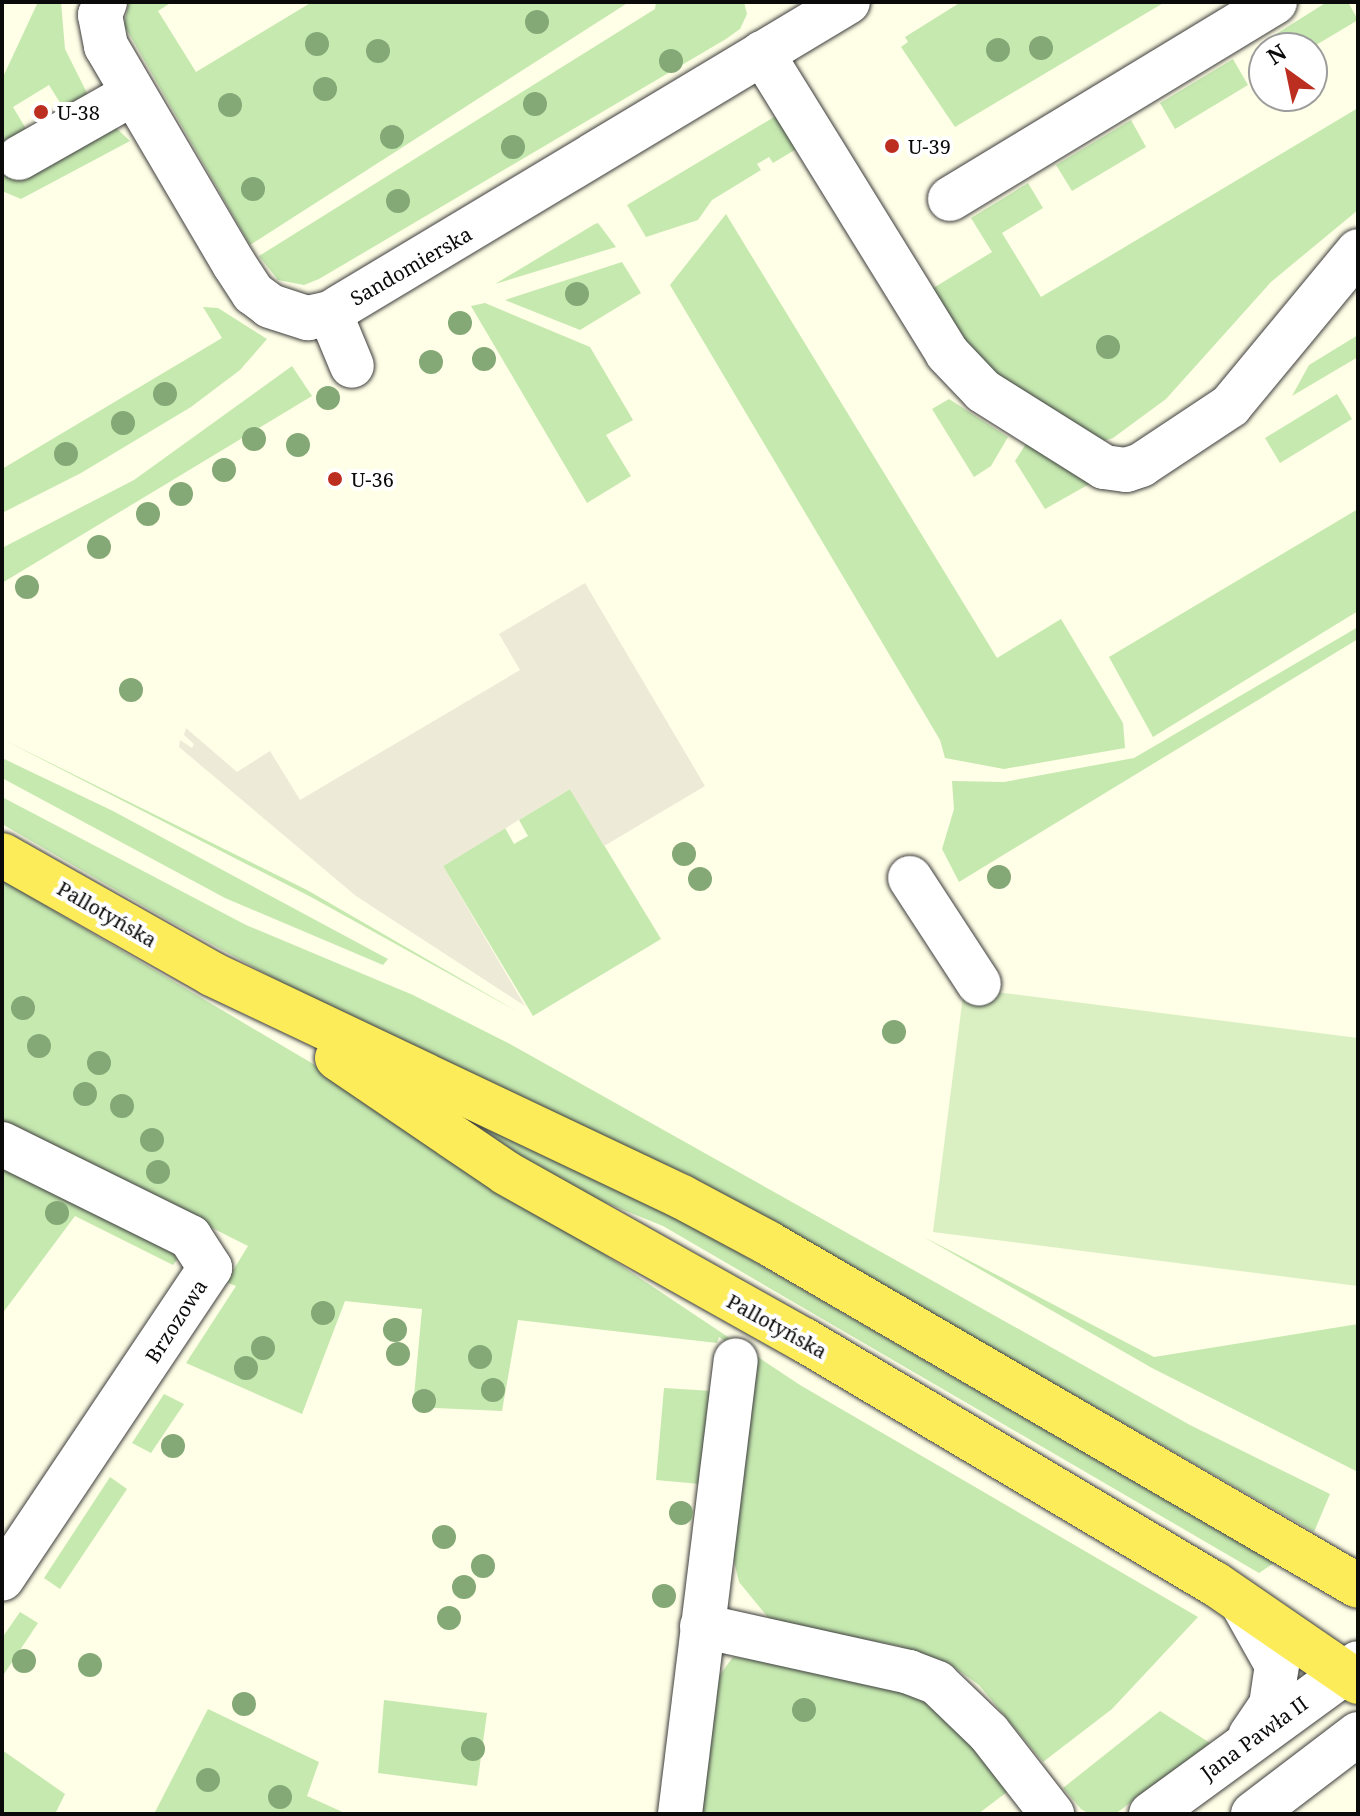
<!DOCTYPE html>
<html>
<head>
<meta charset="utf-8">
<style>
  body { margin:0 }
  #map { position:relative; width:1360px; height:1816px; overflow:hidden; background:#fffee6; font-family:"Noto Serif",serif }
  div>[style] { position:absolute }
  [style*='--x'] { left:calc(var(--x)*1px); top:calc(var(--y)*1px); width:calc(var(--w)*1px); rotate:calc(var(--a)*1deg) }
  .green>* { inset:0; background:#c6e9b0 }
  .pitch>* { inset:0; background:#daf0c2 }
  .plaza>* { inset:0; background:#edead7 }
  .roads { filter:drop-shadow(0 0 2px #3d3d3d) drop-shadow(0 0 2px #3d3d3d) }
  .minor>* { height:44px; margin:-22px; padding:0 22px; transform-origin:22px; border-radius:22px; background:#fff }
  .major>* { height:44px; margin:-22px; padding:0 22px; transform-origin:22px; border-radius:22px; background:#fdec59 }
  .trees>* { width:24px; height:24px; margin:-12px; border-radius:50%; background:#84a876 }
  .dots>* { width:22px; height:22px; translate:-50% -50%; box-sizing:border-box; border:4px solid #fff; border-radius:50% }
  span { translate:-50% -50%; white-space:nowrap; text-align:center; line-height:1.15; -webkit-text-stroke:8px #fff; paint-order:stroke }
  .poi-label { font-size:20px; color:#0a0a0a }
  .left { translate:0 -50%; text-align:left }
  .street-label { font-size:20px; color:#0a0a0a }
  .frame { position:absolute; inset:0; border:4px solid #0a0a0a; pointer-events:none }
  .north { position:absolute; left:1248px; top:32px; width:80px; height:80px; box-sizing:border-box; background:#fff; border:2px solid #9d9d9d; border-radius:50%; rotate:327deg; font-size:22px; font-weight:700; line-height:32px; text-align:center; color:#0a0a0a }
  .north::after { content:''; display:block; margin:auto; width:28px; height:36px; background:#bc2e20; clip-path:polygon(50% 0,100% 100%,50% 72%,0 100%) }
</style>
</head>
<body>
<div id="map">
  <div class="green">
    <div style="clip-path:polygon(38px 2px,61px 2px,65px 49px,91px 101px,69px 117px,49px 85px,13px 107px,32px 139px,2px 153px,2px 79px)"></div>
    <div style="clip-path:polygon(129px 2px,172px 2px,158px 11px,196px 72px,312px 2px,629px 2px,250px 245px,124px 25px)"></div>
    <div style="clip-path:polygon(656px 2px,744px 2px,747px 14px,740px 29px,726px 39px,319px 279px,304px 285px,278px 280px,259px 256px,655px 9px)"></div>
    <div style="clip-path:polygon(961px 2px,1165px 2px,955px 127px,901px 47px,908px 42px,905px 37px)"></div>
    <div style="clip-path:polygon(1327px 2px,1348px 2px,1358px 20px,1311px 48px,1267px 48px,1263px 42px)"></div>
    <div style="clip-path:polygon(1233px 59px,1248px 85px,1175px 129px,1160px 103px)"></div>
    <div style="clip-path:polygon(1358px 108px,1358px 210px,1271px 282px,1166px 399px,1113px 438px,1100px 442px,993px 379px,922px 295px,992px 252px,971px 218px,1028px 183px,1043px 208px,1002px 233px,1041px 297px)"></div>
    <div style="clip-path:polygon(774px 117px,783px 119px,803px 145px,773px 163px,769px 157px,757px 164px,761px 170px,712px 200px,698px 220px,646px 237px,627px 205px)"></div>
    <div style="clip-path:polygon(1131px 120px,1146px 147px,1072px 191px,1056px 165px)"></div>
    <div style="clip-path:polygon(112px 124px,130px 141px,21px 199px,2px 191px,2px 164px)"></div>
    <div style="clip-path:polygon(726px 214px,997px 658px,1061px 619px,1123px 723px,1125px 748px,1004px 769px,945px 758px,940px 740px,670px 285px)"></div>
    <div style="clip-path:polygon(598px 223px,616px 247px,495px 284px,595px 224px)"></div>
    <div style="clip-path:polygon(622px 262px,641px 293px,580px 330px,505px 300px)"></div>
    <div style="clip-path:polygon(485px 303px,590px 347px,633px 420px,606px 435px,631px 476px,587px 503px,471px 306px)"></div>
    <div style="clip-path:polygon(203px 307px,218px 308px,267px 339px,240px 370px,191px 407px,81px 473px,2px 513px,2px 469px,222px 338px)"></div>
    <div style="clip-path:polygon(1358px 335px,1358px 357px,1292px 396px,1309px 365px)"></div>
    <div style="clip-path:polygon(292px 366px,312px 396px,2px 583px,2px 548px,134px 480px)"></div>
    <div style="clip-path:polygon(1337px 394px,1352px 419px,1280px 463px,1265px 438px)"></div>
    <div style="clip-path:polygon(949px 399px,1008px 437px,991px 466px,974px 477px,932px 409px)"></div>
    <div style="clip-path:polygon(1027px 442px,1067px 470px,1093px 482px,1045px 509px,1015px 461px)"></div>
    <div style="clip-path:polygon(1358px 509px,1358px 611px,1153px 737px,1109px 657px)"></div>
    <div style="clip-path:polygon(1358px 627px,1358px 639px,959px 882px,942px 849px,954px 809px,952px 781px,1004px 782px,1134px 758px)"></div>
    <div style="clip-path:polygon(2px 739px,307px 890px,520px 1013px,311px 897px)"></div>
    <div style="clip-path:polygon(2px 758px,113px 811px,388px 959px,383px 965px,225px 898px,2px 778px)"></div>
    <div style="clip-path:polygon(570px 789px,661px 939px,533px 1016px,443px 866px,505px 828px,514px 844px,528px 836px,519px 820px)"></div>
    <div style="clip-path:polygon(2px 797px,246px 925px,413px 995px,510px 1044px,1190px 1425px,1330px 1494px,1314px 1532px,689px 1175px,390px 1042px,166px 919px,2px 824px)"></div>
    <div style="clip-path:polygon(2px 880px,364px 1094px,800px 1385px,1198px 1617px,1112px 1709px,1043px 1762px,979px 1685px,948px 1663px,899px 1646px,771px 1621px,739px 1582px,733px 1557px,754px 1361px,719px 1337px,717px 1343px,518px 1320px,502px 1411px,413px 1407px,422px 1309px,345px 1301px,302px 1414px,186px 1363px,236px 1286px,226px 1282px,248px 1246px,2px 1122px)"></div>
    <div style="clip-path:polygon(481px 1123px,662px 1208px,1274px 1563px,1259px 1573px,663px 1226px,567px 1187px,476px 1129px)"></div>
    <div style="clip-path:polygon(2px 1155px,187px 1246px,173px 1265px,75px 1216px,2px 1314px)"></div>
    <div style="clip-path:polygon(922px 1236px,1154px 1357px,1358px 1324px,1358px 1472px,1152px 1368px)"></div>
    <div style="clip-path:polygon(664px 1388px,712px 1391px,700px 1484px,656px 1480px)"></div>
    <div style="clip-path:polygon(164px 1394px,184px 1404px,151px 1453px,132px 1443px)"></div>
    <div style="clip-path:polygon(110px 1477px,127px 1489px,60px 1589px,44px 1578px)"></div>
    <div style="clip-path:polygon(20px 1612px,38px 1623px,2px 1677px,2px 1638px)"></div>
    <div style="clip-path:polygon(733px 1657px,834px 1670px,926px 1694px,1015px 1786px,978px 1814px,702px 1814px,716px 1680px)"></div>
    <div style="clip-path:polygon(384px 1700px,487px 1713px,477px 1786px,378px 1773px)"></div>
    <div style="clip-path:polygon(208px 1709px,319px 1762px,307px 1796px,347px 1814px,154px 1814px)"></div>
    <div style="clip-path:polygon(1160px 1711px,1210px 1743px,1118px 1812px,1089px 1814px,1081px 1809px,1063px 1788px)"></div>
    <div style="clip-path:polygon(2px 1750px,65px 1794px,55px 1814px,2px 1814px)"></div>
  </div>
  <div class="pitch">
    <div style="clip-path:polygon(964px 988px,1358px 1038px,1358px 1286px,933px 1232px)"></div>
  </div>
  <div class="plaza">
    <div style="clip-path:polygon(585px 583px,705px 786px,604px 846px,570px 789px,443px 866px,525px 1006px,356px 896px,179px 747px,180px 740px,192px 748px,194px 744px,184px 735px,186px 728px,237px 772px,270px 751px,300px 800px,520px 670px,499px 634px)"></div>
  </div>
  <div class="roads">
    <div class="minor">
      <div style="--x:105;--y:2;--w:14;--a:111"></div>
      <div style="--x:100;--y:15;--w:32;--a:79"></div>
      <div style="--x:106;--y:46;--w:253;--a:59.6"></div>
      <div style="--x:234;--y:264;--w:35;--a:57"></div>
      <div style="--x:253;--y:293;--w:21;--a:37"></div>
      <div style="--x:270;--y:306;--w:40;--a:18"></div>
      <div style="--x:308;--y:318;--w:23;--a:-13"></div>
      <div style="--x:330;--y:313;--w:604;--a:-30.98"></div>
      <div style="--x:762;--y:53;--w:352;--a:58.3"></div>
      <div style="--x:947;--y:353;--w:52;--a:46.5"></div>
      <div style="--x:983;--y:391;--w:143;--a:32.1"></div>
      <div style="--x:1104;--y:467;--w:22;--a:8"></div>
      <div style="--x:1126;--y:470;--w:16;--a:-18"></div>
      <div style="--x:1141;--y:465;--w:107;--a:-33.5"></div>
      <div style="--x:1230;--y:406;--w:201;--a:-50.4"></div>
      <div style="--x:19;--y:158;--w:130;--a:-29.5"></div>
      <div style="--x:950;--y:199;--w:380;--a:-31.2"></div>
      <div style="--x:330;--y:313;--w:57;--a:67.5"></div>
      <div style="--x:910;--y:878;--w:126;--a:56.9"></div>
      <div style="--x:2;--y:1144;--w:210;--a:26.3"></div>
      <div style="--x:190;--y:1237;--w:37;--a:57"></div>
      <div style="--x:210;--y:1268;--w:374;--a:123.8"></div>
      <div style="--x:1242;--y:1603;--w:71;--a:60.6"></div>
      <div style="--x:1277;--y:1665;--w:40;--a:98.5"></div>
      <div style="--x:1271;--y:1705;--w:37;--a:124"></div>
      <div style="--x:702;--y:1626;--w:212;--a:12.5"></div>
      <div style="--x:909;--y:1672;--w:30;--a:21"></div>
      <div style="--x:937;--y:1683;--w:72;--a:43.9"></div>
      <div style="--x:989;--y:1733;--w:103;--a:52.1"></div>
      <div style="--x:680;--y:1814;--w:457;--a:-83"></div>
      <div style="--x:1151;--y:1814;--w:256;--a:-36.1"></div>
      <div style="--x:1253;--y:1814;--w:132;--a:-37.3"></div>
    </div>
    <div class="major">
      <div style="--x:2;--y:855;--w:241;--a:29.5"></div>
      <div style="--x:212;--y:974;--w:520;--a:25.38"></div>
      <div style="--x:682;--y:1197;--w:98;--a:28.1"></div>
      <div style="--x:768;--y:1243;--w:682;--a:30.17"></div>
      <div style="--x:337;--y:1058;--w:204;--a:34.2"></div>
      <div style="--x:506;--y:1173;--w:342;--a:29.3"></div>
      <div style="--x:804;--y:1340;--w:477;--a:30.7"></div>
      <div style="--x:1214;--y:1583;--w:175;--a:34.5"></div>
    </div>
  </div>
  <div class="trees">
    <div style="left:537px;top:22px"></div>
    <div style="left:317px;top:44px"></div>
    <div style="left:1041px;top:48px"></div>
    <div style="left:998px;top:50px"></div>
    <div style="left:378px;top:51px"></div>
    <div style="left:671px;top:61px"></div>
    <div style="left:325px;top:89px"></div>
    <div style="left:535px;top:104px"></div>
    <div style="left:230px;top:105px"></div>
    <div style="left:392px;top:137px"></div>
    <div style="left:513px;top:147px"></div>
    <div style="left:253px;top:189px"></div>
    <div style="left:398px;top:201px"></div>
    <div style="left:577px;top:294px"></div>
    <div style="left:460px;top:323px"></div>
    <div style="left:1108px;top:347px"></div>
    <div style="left:484px;top:359px"></div>
    <div style="left:431px;top:362px"></div>
    <div style="left:165px;top:394px"></div>
    <div style="left:328px;top:398px"></div>
    <div style="left:123px;top:423px"></div>
    <div style="left:254px;top:439px"></div>
    <div style="left:298px;top:445px"></div>
    <div style="left:66px;top:454px"></div>
    <div style="left:224px;top:470px"></div>
    <div style="left:181px;top:494px"></div>
    <div style="left:148px;top:514px"></div>
    <div style="left:99px;top:547px"></div>
    <div style="left:27px;top:587px"></div>
    <div style="left:131px;top:690px"></div>
    <div style="left:684px;top:854px"></div>
    <div style="left:999px;top:877px"></div>
    <div style="left:700px;top:879px"></div>
    <div style="left:23px;top:1008px"></div>
    <div style="left:894px;top:1032px"></div>
    <div style="left:39px;top:1046px"></div>
    <div style="left:99px;top:1063px"></div>
    <div style="left:85px;top:1094px"></div>
    <div style="left:122px;top:1106px"></div>
    <div style="left:152px;top:1140px"></div>
    <div style="left:158px;top:1172px"></div>
    <div style="left:57px;top:1213px"></div>
    <div style="left:323px;top:1313px"></div>
    <div style="left:395px;top:1330px"></div>
    <div style="left:263px;top:1348px"></div>
    <div style="left:398px;top:1354px"></div>
    <div style="left:480px;top:1357px"></div>
    <div style="left:246px;top:1368px"></div>
    <div style="left:493px;top:1390px"></div>
    <div style="left:424px;top:1401px"></div>
    <div style="left:173px;top:1446px"></div>
    <div style="left:681px;top:1513px"></div>
    <div style="left:444px;top:1537px"></div>
    <div style="left:483px;top:1566px"></div>
    <div style="left:464px;top:1587px"></div>
    <div style="left:664px;top:1596px"></div>
    <div style="left:449px;top:1618px"></div>
    <div style="left:24px;top:1661px"></div>
    <div style="left:90px;top:1665px"></div>
    <div style="left:244px;top:1704px"></div>
    <div style="left:804px;top:1710px"></div>
    <div style="left:473px;top:1749px"></div>
    <div style="left:208px;top:1780px"></div>
    <div style="left:280px;top:1797px"></div>
  </div>
  <div class="dots">
    <div style="left:41px;top:112px;background:#bc2e20"></div>
    <div style="left:892px;top:146px;background:#bc2e20"></div>
    <div style="left:335px;top:479px;background:#bc2e20"></div>
  </div>
  <div class="poi-label">
    <span class="left" style="left:57px;top:112px">U-38</span>
    <span class="left" style="left:908px;top:146px">U-39</span>
    <span class="left" style="left:351px;top:479px">U-36</span>
  </div>
  <div class="street-label">
    <span style="left:411px;top:266px;rotate:-30deg">Sandomierska</span>
    <span style="left:107px;top:914px;rotate:30deg">Pallotyńska</span>
    <span style="left:176px;top:1321px;rotate:-57deg">Brzozowa</span>
    <span style="left:777px;top:1326px;rotate:29deg">Pallotyńska</span>
    <span style="left:1254px;top:1738px;rotate:-36deg">Jana Pawła II</span>
  </div>
  <div class="frame"></div>
  <div class="north">N</div>
</div>
</body>
</html>
